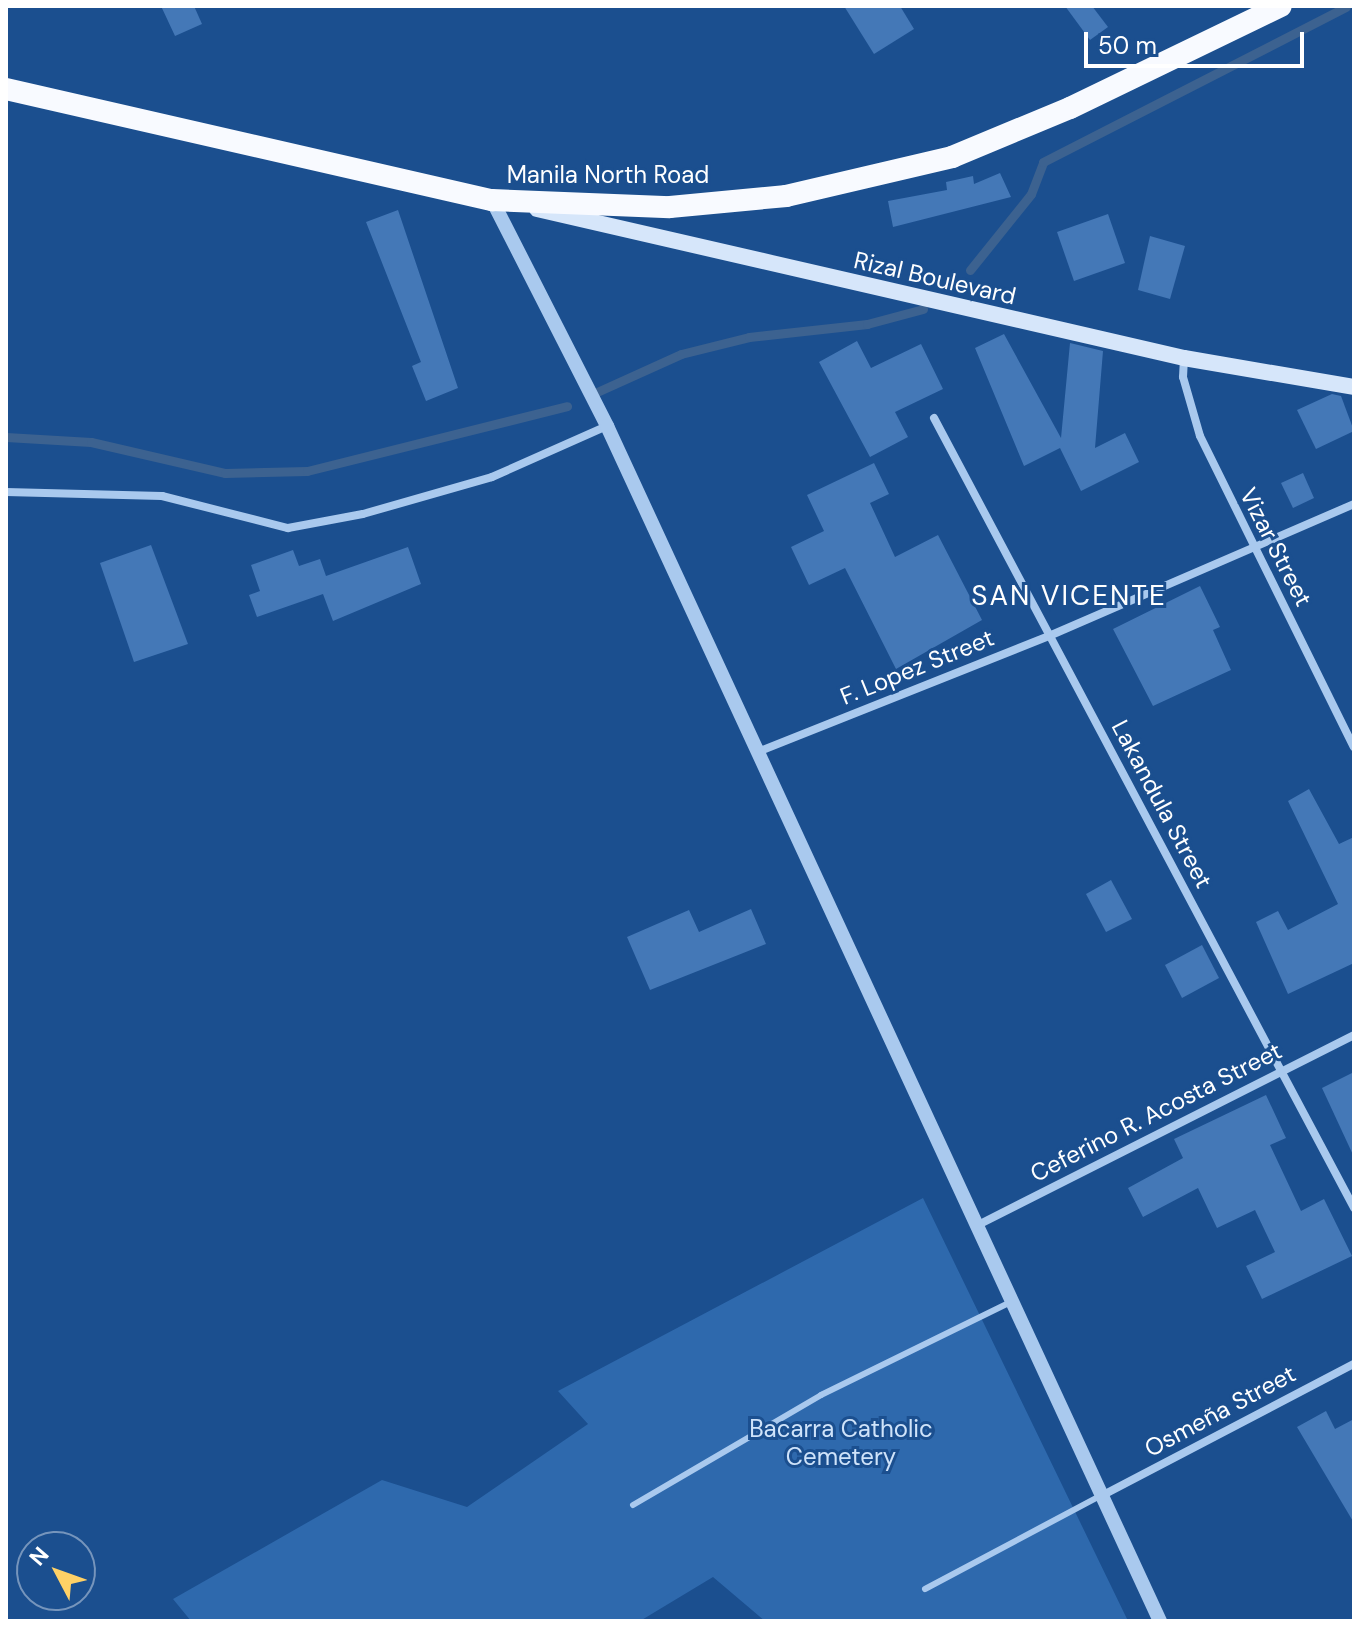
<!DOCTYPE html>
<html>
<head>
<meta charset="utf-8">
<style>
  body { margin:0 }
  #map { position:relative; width:1360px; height:1627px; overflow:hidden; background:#1b4f8f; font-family:"DM Sans",sans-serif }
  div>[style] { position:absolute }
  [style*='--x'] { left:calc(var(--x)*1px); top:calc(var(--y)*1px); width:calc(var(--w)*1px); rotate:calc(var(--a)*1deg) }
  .green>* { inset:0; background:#2e69ad }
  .stream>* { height:9px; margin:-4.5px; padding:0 4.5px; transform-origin:4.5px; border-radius:4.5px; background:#3c6290 }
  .building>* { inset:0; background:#4478b7 }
  .service>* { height:6px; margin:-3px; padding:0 3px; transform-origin:3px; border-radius:3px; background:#a9c9ee }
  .minor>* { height:8px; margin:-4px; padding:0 4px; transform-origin:4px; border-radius:4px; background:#a9c9ee }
  .tertiary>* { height:14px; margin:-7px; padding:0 7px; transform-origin:7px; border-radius:7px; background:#a9c9ee }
  .secondary>* { height:16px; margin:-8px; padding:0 8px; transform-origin:8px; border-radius:8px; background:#d6e6fa }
  .trunk>* { height:22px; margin:-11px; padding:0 11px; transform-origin:11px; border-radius:11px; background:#f8faff }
  span { translate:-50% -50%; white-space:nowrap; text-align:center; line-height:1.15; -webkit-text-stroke:6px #1b4f8f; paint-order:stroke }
  .street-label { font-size:24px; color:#fff }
  .park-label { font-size:24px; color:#cfe3fa }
  .quarter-label { font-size:28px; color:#fff; letter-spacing:2px }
  .frame { position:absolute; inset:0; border:8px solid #fff; pointer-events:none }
  .north { position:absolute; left:16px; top:1531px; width:80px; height:80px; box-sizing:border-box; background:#1b4f8f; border:2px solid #7695bc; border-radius:50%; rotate:311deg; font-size:22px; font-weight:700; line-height:32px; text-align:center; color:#fff }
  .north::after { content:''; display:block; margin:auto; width:28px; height:36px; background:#ffd166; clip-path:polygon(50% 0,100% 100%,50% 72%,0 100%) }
  .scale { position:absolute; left:1084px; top:32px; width:220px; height:36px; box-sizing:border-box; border:4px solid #fff; border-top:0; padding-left:10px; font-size:24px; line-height:28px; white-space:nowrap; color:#fff; -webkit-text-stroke:6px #1b4f8f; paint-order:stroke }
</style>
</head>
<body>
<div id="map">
  <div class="green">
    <div style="clip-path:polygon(923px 1198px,1128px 1621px,765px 1621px,713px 1577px,640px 1621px,191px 1621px,173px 1599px,382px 1480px,467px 1507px,588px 1424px,558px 1391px)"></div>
  </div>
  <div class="stream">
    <div style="--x:970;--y:270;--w:97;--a:-51.2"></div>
    <div style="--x:1031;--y:194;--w:34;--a:-69"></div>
    <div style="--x:1043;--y:162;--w:340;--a:-27.1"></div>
    <div style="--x:597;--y:392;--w:92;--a:-24.3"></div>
    <div style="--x:681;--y:354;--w:70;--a:-14"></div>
    <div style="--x:749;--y:337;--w:119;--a:-6.3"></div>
    <div style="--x:867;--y:324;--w:58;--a:-15"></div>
    <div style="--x:6;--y:437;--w:85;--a:3.4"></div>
    <div style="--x:91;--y:442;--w:138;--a:13"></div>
    <div style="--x:225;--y:473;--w:82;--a:-1.4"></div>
    <div style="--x:307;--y:471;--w:268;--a:-14"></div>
  </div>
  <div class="building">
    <div style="clip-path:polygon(161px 6px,194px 6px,202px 24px,175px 36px)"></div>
    <div style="clip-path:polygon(844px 6px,900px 6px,914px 29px,874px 54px)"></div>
    <div style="clip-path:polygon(1065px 6px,1092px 6px,1108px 27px,1090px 40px)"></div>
    <div style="clip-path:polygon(1000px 173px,1011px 197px,893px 227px,888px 201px,947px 190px,946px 182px,973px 176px,974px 184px)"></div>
    <div style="clip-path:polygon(398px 210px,458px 388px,426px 401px,412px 366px,421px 362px,366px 222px)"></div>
    <div style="clip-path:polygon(1108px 214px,1125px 263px,1074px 281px,1057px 232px)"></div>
    <div style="clip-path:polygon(1150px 236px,1185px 246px,1170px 299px,1138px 290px)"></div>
    <div style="clip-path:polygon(1004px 334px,1061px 438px,1070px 343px,1103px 351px,1095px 448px,1125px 433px,1139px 462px,1081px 491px,1060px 448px,1024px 466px,975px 348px)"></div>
    <div style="clip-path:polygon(857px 341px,871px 368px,921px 344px,943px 389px,895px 412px,908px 437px,870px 457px,819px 362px)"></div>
    <div style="clip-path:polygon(1332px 394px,1341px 396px,1354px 431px,1316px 449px,1297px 410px)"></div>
    <div style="clip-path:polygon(874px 463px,889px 494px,870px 503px,895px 557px,938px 535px,982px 620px,896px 669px,845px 568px,809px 585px,791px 547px,824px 531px,807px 495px)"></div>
    <div style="clip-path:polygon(1303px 473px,1314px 498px,1293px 508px,1281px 483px)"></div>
    <div style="clip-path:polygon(151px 545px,188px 644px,134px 662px,100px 563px)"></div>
    <div style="clip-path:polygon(408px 547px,421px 584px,333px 621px,323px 594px,257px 617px,249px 595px,260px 591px,251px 565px,293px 550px,299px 566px,320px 559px,326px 576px)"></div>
    <div style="clip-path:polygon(1200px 586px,1220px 627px,1213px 630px,1231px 670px,1153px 706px,1113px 629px)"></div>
    <div style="clip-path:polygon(1309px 789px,1339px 844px,1354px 837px,1354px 963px,1288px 994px,1256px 922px,1278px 911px,1288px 930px,1338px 904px,1288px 801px)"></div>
    <div style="clip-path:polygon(1111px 880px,1132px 919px,1106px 932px,1086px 894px)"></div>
    <div style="clip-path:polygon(751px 909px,766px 944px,650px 990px,627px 937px,689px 910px,699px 932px)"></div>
    <div style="clip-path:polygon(1202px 945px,1219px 978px,1182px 998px,1165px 965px)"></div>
    <div style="clip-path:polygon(1354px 1072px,1354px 1157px,1322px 1088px)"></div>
    <div style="clip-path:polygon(1266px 1095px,1286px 1138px,1270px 1145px,1301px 1211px,1324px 1199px,1352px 1256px,1262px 1299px,1246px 1266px,1275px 1252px,1255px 1210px,1217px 1228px,1198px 1188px,1143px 1217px,1128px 1188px,1183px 1158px,1174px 1139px)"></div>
    <div style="clip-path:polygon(1326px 1411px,1335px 1429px,1354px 1419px,1354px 1523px,1297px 1427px)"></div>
  </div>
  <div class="service">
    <div style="--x:633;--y:1505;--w:218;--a:-30.3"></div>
    <div style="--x:821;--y:1395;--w:209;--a:-26.1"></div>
    <div style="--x:925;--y:1589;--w:200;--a:-28"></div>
  </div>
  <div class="minor">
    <div style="--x:1184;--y:358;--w:19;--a:93"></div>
    <div style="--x:1183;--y:377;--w:61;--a:73.9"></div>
    <div style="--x:1200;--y:436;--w:347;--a:63.7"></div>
    <div style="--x:934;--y:418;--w:895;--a:62"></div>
    <div style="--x:6;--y:492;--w:156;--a:1.5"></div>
    <div style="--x:162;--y:496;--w:130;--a:14.3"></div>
    <div style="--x:288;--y:528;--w:76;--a:-10.6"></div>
    <div style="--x:363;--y:514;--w:134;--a:-16"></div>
    <div style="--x:492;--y:477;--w:126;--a:-23.9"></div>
    <div style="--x:760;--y:751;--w:311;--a:-21.7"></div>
    <div style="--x:1049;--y:636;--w:332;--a:-23.4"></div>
    <div style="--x:976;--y:1226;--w:424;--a:-26.8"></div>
    <div style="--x:1105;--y:1494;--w:281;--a:-27.6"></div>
  </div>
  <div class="tertiary">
    <div style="--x:492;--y:200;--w:254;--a:63"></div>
    <div style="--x:607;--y:426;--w:1317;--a:65.17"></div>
  </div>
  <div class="secondary">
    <div style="--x:537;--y:209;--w:664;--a:12.97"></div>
    <div style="--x:1184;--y:358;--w:172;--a:9.7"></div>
  </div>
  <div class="trunk">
    <div style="--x:6;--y:89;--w:499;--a:12.9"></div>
    <div style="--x:492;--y:200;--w:178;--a:2.3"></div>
    <div style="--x:670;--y:207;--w:117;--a:-5.4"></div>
    <div style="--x:786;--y:196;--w:171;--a:-13.2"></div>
    <div style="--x:952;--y:157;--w:128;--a:-22.6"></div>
    <div style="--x:1070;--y:108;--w:234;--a:-25.8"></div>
  </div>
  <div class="street-label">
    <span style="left:608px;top:175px">Manila North Road</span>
    <span style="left:935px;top:278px;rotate:13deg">Rizal Boulevard</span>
    <span style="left:1276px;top:547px;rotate:63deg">Vizar Street</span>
    <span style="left:917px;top:667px;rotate:-22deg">F. Lopez Street</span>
    <span style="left:1162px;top:804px;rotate:62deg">Lakandula Street</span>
    <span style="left:1156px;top:1112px;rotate:-27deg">Ceferino R. Acosta Street</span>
    <span style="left:1220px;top:1411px;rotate:-28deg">Osmeña Street</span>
  </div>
  <div class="park-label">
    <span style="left:841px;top:1443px">Bacarra Catholic<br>Cemetery</span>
  </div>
  <div class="quarter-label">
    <span style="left:1069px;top:596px">SAN VICENTE</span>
  </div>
  <div class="frame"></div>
  <div class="north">N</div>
  <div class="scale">50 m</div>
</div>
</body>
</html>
